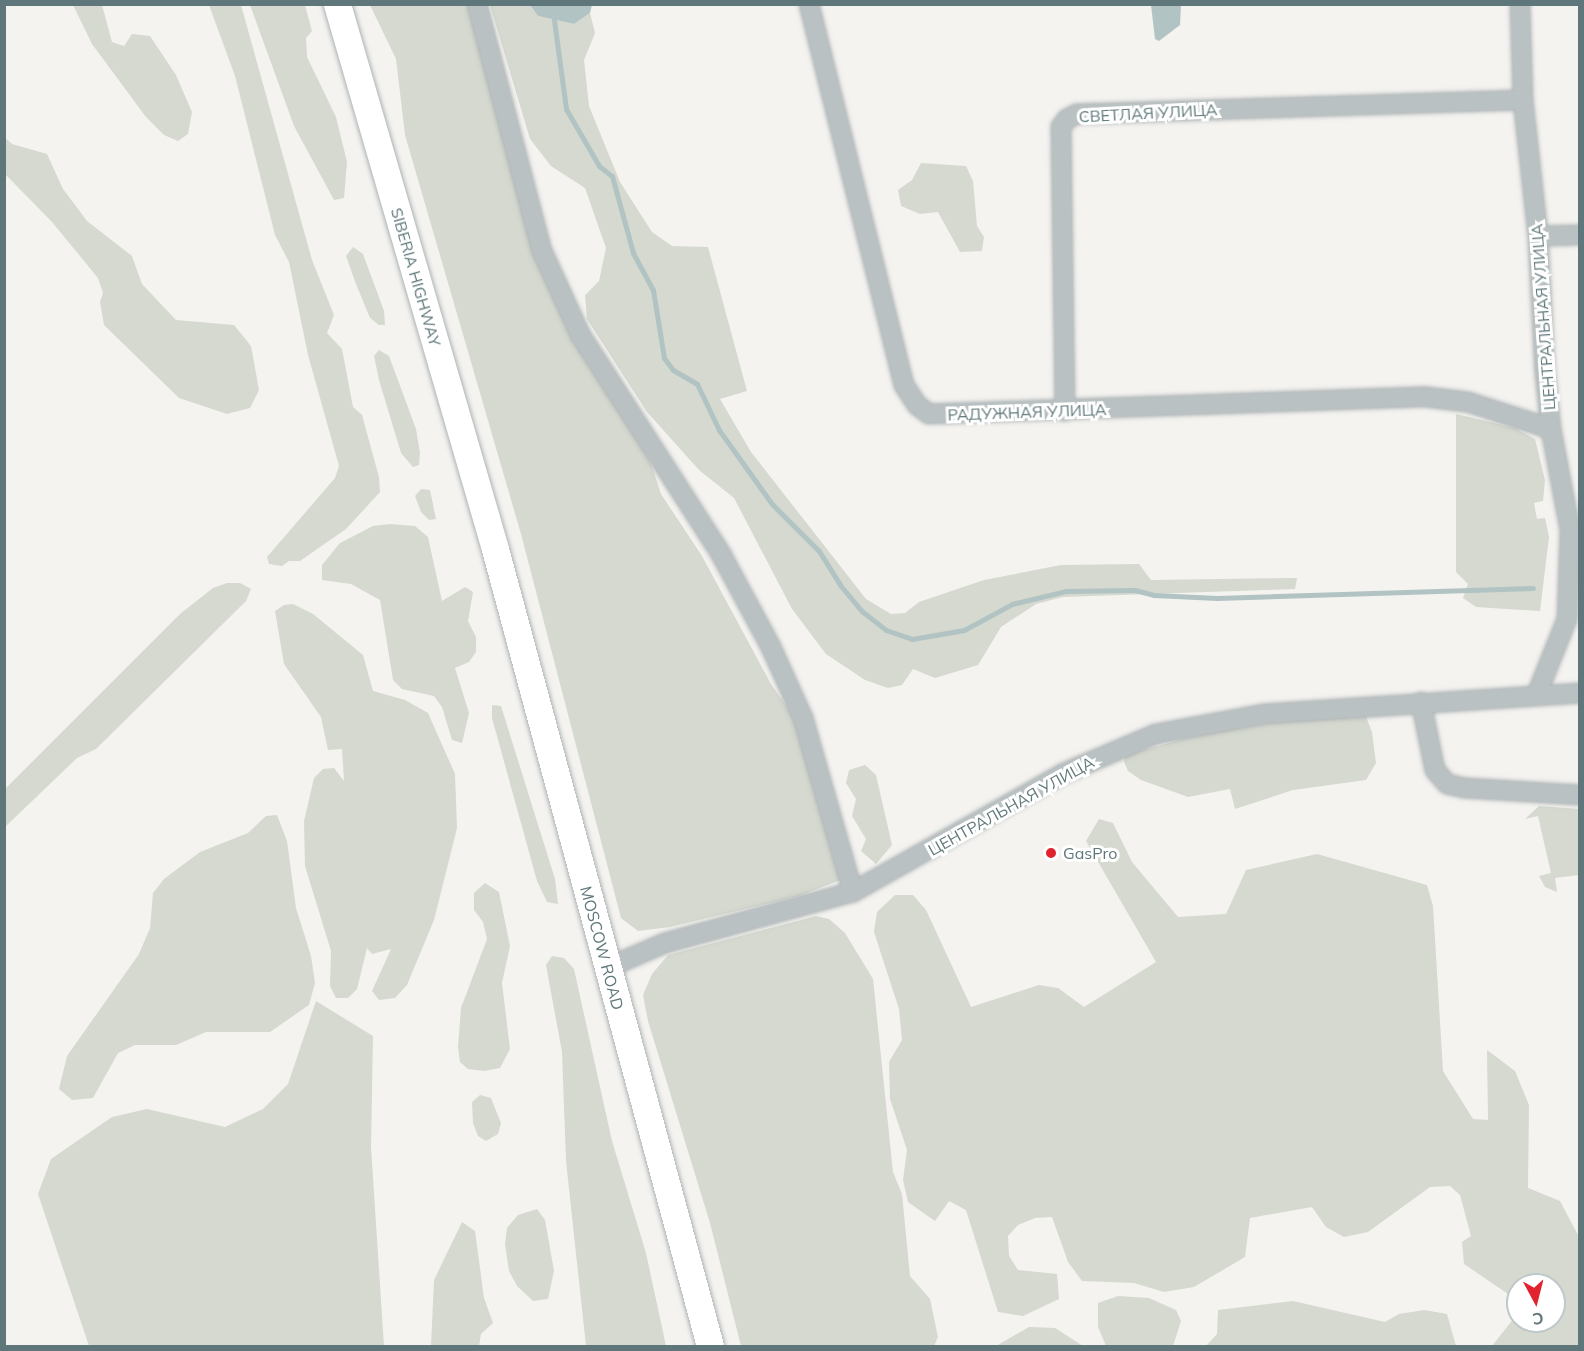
<!DOCTYPE html>
<html>
<head>
<meta charset="utf-8">
<style>
  body { margin:0 }
  #map { position:relative; width:1584px; height:1351px; overflow:hidden; background:#f4f3f0; font-family:Mulish,sans-serif }
  div>[style] { position:absolute }
  [style*='--x'] { left:calc(var(--x)*1px); top:calc(var(--y)*1px); width:calc(var(--w)*1px); rotate:calc(var(--a)*1deg) }
  .green>* { inset:0; background:#d5d9cf }
  .water>* { inset:0; background:#b1c3c3 }
  .stream>* { height:5px; margin:-2.5px; padding:0 2.5px; transform-origin:2.5px; border-radius:2.5px; background:#b1c3c3 }
  .roads { filter:drop-shadow(0 0 2px #aeb4b5) drop-shadow(0 0 2px #aeb4b5) }
  .minor>* { height:18px; margin:-9px; padding:0 9px; transform-origin:9px; border-radius:9px; background:#bac1c2 }
  .highway>* { height:27px; margin:-13.5px; padding:0 13.5px; transform-origin:13.5px; border-radius:13.5px; background:#fff }
  .dots>* { width:16px; height:16px; translate:-50% -50%; box-sizing:border-box; border:3px solid #fff; border-radius:50% }
  span { translate:-50% -50%; white-space:nowrap; text-align:center; line-height:1.15; -webkit-text-stroke:6px #fff; paint-order:stroke }
  .street-label { font-size:16px; color:#5f777a }
  .poi-label { font-size:16px; color:#5f777a }
  .left { translate:0 -50%; text-align:left }
  .frame { position:absolute; inset:0; border:6px solid #5f777a; pointer-events:none }
  .north { position:absolute; left:1506px; top:1273px; width:60px; height:60px; box-sizing:border-box; background:#fff; border:2px solid #bfc9ca; border-radius:50%; rotate:173deg; font-size:16px; font-weight:700; line-height:24px; text-align:center; color:#5f777a }
  .north::after { content:''; display:block; margin:auto; width:21px; height:27px; background:#e0232f; clip-path:polygon(50% 0,100% 100%,50% 72%,0 100%) }
</style>
</head>
<body>
<div id="map">
  <div class="green">
    <div style="clip-path:polygon(73px 5px,102px 5px,112px 42px,124px 46px,132px 34px,150px 36px,176px 75px,192px 112px,188px 134px,178px 141px,164px 135px,146px 117px,92px 44px)"></div>
    <div style="clip-path:polygon(209px 5px,241px 5px,312px 260px,334px 315px,327px 333px,342px 349px,353px 407px,362px 415px,379px 477px,380px 492px,346px 529px,300px 561px,289px 561px,282px 566px,269px 564px,267px 557px,335px 478px,339px 466px,308px 355px,289px 262px,275px 235px,235px 76px)"></div>
    <div style="clip-path:polygon(250px 5px,305px 5px,312px 31px,306px 38px,307px 57px,336px 117px,347px 162px,344px 198px,334px 200px,294px 126px)"></div>
    <div style="clip-path:polygon(370px 5px,477px 5px,558px 284px,652px 466px,661px 494px,702px 556px,771px 684px,799px 724px,843px 879px,799px 896px,670px 927px,638px 931px,621px 918px,521px 534px,405px 135px,396px 59px)"></div>
    <div style="clip-path:polygon(490px 5px,530px 5px,538px 16px,574px 24px,590px 13px,595px 33px,584px 60px,589px 106px,620px 182px,652px 232px,672px 246px,708px 247px,747px 391px,720px 399px,751px 452px,866px 599px,891px 614px,905px 613px,919px 602px,984px 580px,1061px 565px,1139px 564px,1151px 580px,1297px 578px,1295px 589px,1063px 597px,1036px 604px,1001px 627px,978px 665px,935px 678px,913px 669px,902px 685px,888px 688px,865px 680px,826px 654px,792px 609px,734px 498px,699px 470px,647px 412px,587px 319px,585px 295px,599px 281px,606px 248px,585px 188px,551px 166px,530px 139px)"></div>
    <div style="clip-path:polygon(4px 137px,12px 144px,47px 154px,63px 189px,87px 221px,132px 256px,142px 284px,176px 320px,234px 325px,251px 346px,259px 390px,250px 408px,227px 414px,179px 398px,104px 325px,100px 302px,103px 293px,98px 278px,52px 222px,5px 174px)"></div>
    <div style="clip-path:polygon(921px 163px,966px 166px,973px 181px,977px 226px,984px 237px,982px 251px,960px 252px,938px 212px,920px 214px,901px 206px,898px 190px,912px 180px)"></div>
    <div style="clip-path:polygon(353px 247px,363px 254px,384px 311px,385px 325px,379px 325px,370px 318px,356px 284px,346px 256px)"></div>
    <div style="clip-path:polygon(379px 350px,389px 356px,416px 429px,420px 453px,419px 465px,413px 467px,401px 453px,379px 380px,374px 356px)"></div>
    <div style="clip-path:polygon(1456px 414px,1515px 428px,1535px 439px,1545px 480px,1543px 501px,1534px 503px,1537px 519px,1545px 518px,1549px 537px,1540px 611px,1476px 607px,1463px 598px,1468px 584px,1456px 572px)"></div>
    <div style="clip-path:polygon(421px 489px,430px 490px,436px 519px,429px 520px,421px 512px,415px 496px)"></div>
    <div style="clip-path:polygon(390px 524px,415px 526px,428px 537px,442px 601px,465px 587px,473px 592px,468px 621px,476px 637px,476px 652px,469px 662px,455px 668px,469px 713px,462px 743px,452px 740px,442px 707px,434px 696px,402px 689px,393px 680px,380px 600px,351px 584px,322px 580px,322px 565px,340px 543px,373px 526px)"></div>
    <div style="clip-path:polygon(227px 583px,240px 583px,251px 589px,246px 601px,96px 749px,77px 758px,5px 827px,5px 789px,180px 614px,213px 588px)"></div>
    <div style="clip-path:polygon(293px 604px,313px 614px,363px 655px,373px 691px,405px 700px,428px 713px,455px 774px,457px 828px,434px 920px,407px 985px,395px 998px,379px 1000px,372px 991px,391px 949px,372px 954px,367px 948px,357px 989px,348px 998px,336px 998px,330px 986px,331px 951px,305px 866px,304px 821px,314px 778px,323px 769px,334px 768px,344px 781px,342px 749px,328px 750px,321px 717px,284px 664px,275px 611px,284px 605px)"></div>
    <div style="clip-path:polygon(492px 705px,501px 706px,555px 879px,558px 904px,547px 902px,537px 881px,492px 718px)"></div>
    <div style="clip-path:polygon(1365px 714px,1372px 732px,1376px 763px,1366px 780px,1293px 790px,1235px 809px,1230px 789px,1188px 797px,1141px 780px,1128px 771px,1124px 762px,1125px 755px,1205px 733px,1308px 717px)"></div>
    <div style="clip-path:polygon(865px 765px,876px 775px,892px 845px,876px 864px,861px 851px,866px 839px,852px 816px,856px 799px,846px 783px,849px 770px)"></div>
    <div style="clip-path:polygon(1539px 806px,1579px 809px,1579px 875px,1555px 878px,1557px 892px,1545px 887px,1539px 876px,1551px 873px,1538px 816px,1525px 819px)"></div>
    <div style="clip-path:polygon(277px 815px,287px 841px,296px 908px,311px 956px,315px 983px,309px 1005px,270px 1032px,206px 1032px,176px 1045px,135px 1045px,118px 1053px,93px 1098px,72px 1100px,59px 1089px,67px 1056px,139px 954px,150px 928px,153px 893px,164px 879px,200px 852px,248px 833px,266px 816px)"></div>
    <div style="clip-path:polygon(1099px 819px,1113px 823px,1132px 862px,1178px 917px,1226px 914px,1246px 870px,1317px 854px,1427px 885px,1433px 906px,1443px 1071px,1473px 1119px,1488px 1120px,1487px 1050px,1515px 1071px,1529px 1105px,1528px 1188px,1560px 1201px,1579px 1237px,1579px 1346px,1492px 1346px,1518px 1313px,1518px 1321px,1554px 1321px,1554px 1285px,1518px 1285px,1518px 1312px,1514px 1298px,1464px 1264px,1462px 1242px,1471px 1236px,1460px 1195px,1450px 1186px,1430px 1187px,1368px 1232px,1344px 1237px,1326px 1227px,1312px 1207px,1250px 1218px,1245px 1257px,1194px 1287px,1164px 1292px,1134px 1283px,1082px 1281px,1068px 1262px,1052px 1217px,1035px 1218px,1018px 1225px,1008px 1236px,1009px 1256px,1018px 1270px,1057px 1274px,1059px 1299px,1023px 1316px,998px 1312px,966px 1210px,949px 1201px,935px 1221px,908px 1202px,903px 1180px,907px 1150px,890px 1099px,889px 1062px,902px 1040px,899px 1009px,874px 932px,877px 912px,895px 895px,913px 895px,926px 910px,971px 1007px,1039px 985px,1058px 988px,1084px 1007px,1156px 962px,1086px 841px)"></div>
    <div style="clip-path:polygon(485px 883px,499px 892px,510px 946px,502px 983px,510px 1049px,500px 1068px,484px 1071px,468px 1069px,460px 1062px,458px 1047px,461px 1008px,487px 939px,483px 922px,474px 910px,474px 893px)"></div>
    <div style="clip-path:polygon(816px 916px,829px 919px,845px 933px,873px 979px,893px 1172px,902px 1194px,910px 1276px,930px 1299px,938px 1337px,934px 1346px,741px 1346px,710px 1223px,648px 1021px,643px 995px,652px 974px,668px 955px)"></div>
    <div style="clip-path:polygon(552px 956px,564px 958px,574px 969px,612px 1141px,646px 1253px,666px 1346px,586px 1346px,566px 1161px,562px 1052px,546px 965px)"></div>
    <div style="clip-path:polygon(316px 1001px,373px 1036px,371px 1147px,384px 1346px,89px 1346px,38px 1194px,51px 1159px,112px 1117px,147px 1109px,225px 1127px,263px 1109px,288px 1084px)"></div>
    <div style="clip-path:polygon(480px 1095px,491px 1098px,501px 1123px,498px 1134px,486px 1141px,478px 1136px,473px 1123px,472px 1102px)"></div>
    <div style="clip-path:polygon(537px 1209px,545px 1220px,554px 1271px,548px 1299px,533px 1301px,517px 1286px,509px 1271px,505px 1244px,507px 1228px,518px 1215px)"></div>
    <div style="clip-path:polygon(462px 1222px,475px 1231px,484px 1298px,493px 1323px,481px 1334px,479px 1346px,431px 1346px,434px 1280px)"></div>
    <div style="clip-path:polygon(1118px 1296px,1149px 1298px,1176px 1310px,1181px 1321px,1173px 1346px,1106px 1346px,1098px 1327px,1098px 1303px)"></div>
    <div style="clip-path:polygon(1293px 1301px,1385px 1322px,1399px 1314px,1424px 1310px,1447px 1314px,1456px 1346px,1206px 1346px,1217px 1334px,1218px 1310px)"></div>
    <div style="clip-path:polygon(1029px 1327px,1055px 1328px,1083px 1346px,996px 1346px)"></div>
  </div>
  <div class="water">
    <div style="clip-path:polygon(530px 5px,592px 5px,590px 13px,574px 24px,538px 16px)"></div>
    <div style="clip-path:polygon(1151px 5px,1181px 5px,1180px 25px,1159px 41px,1155px 39px)"></div>
  </div>
  <div class="stream">
    <div style="--x:554;--y:20;--w:90;--a:82.3"></div>
    <div style="--x:566;--y:109;--w:66;--a:59.9"></div>
    <div style="--x:599;--y:166;--w:16;--a:38"></div>
    <div style="--x:612;--y:176;--w:80;--a:74.7"></div>
    <div style="--x:633;--y:253;--w:42;--a:61.6"></div>
    <div style="--x:653;--y:290;--w:69;--a:80.8"></div>
    <div style="--x:664;--y:358;--w:15;--a:53"></div>
    <div style="--x:673;--y:370;--w:28;--a:30"></div>
    <div style="--x:697;--y:384;--w:51;--a:64.4"></div>
    <div style="--x:719;--y:430;--w:91;--a:54.4"></div>
    <div style="--x:772;--y:504;--w:66;--a:45"></div>
    <div style="--x:819;--y:551;--w:40;--a:58"></div>
    <div style="--x:840;--y:585;--w:35;--a:50"></div>
    <div style="--x:863;--y:612;--w:29;--a:38"></div>
    <div style="--x:886;--y:630;--w:28;--a:19"></div>
    <div style="--x:912;--y:639;--w:53;--a:-9.8"></div>
    <div style="--x:964;--y:630;--w:55;--a:-28.4"></div>
    <div style="--x:1012;--y:604;--w:56;--a:-13.5"></div>
    <div style="--x:1066;--y:591;--w:69;--a:-0.8"></div>
    <div style="--x:1135;--y:590;--w:20;--a:15"></div>
    <div style="--x:1154;--y:595;--w:63;--a:2.7"></div>
    <div style="--x:1217;--y:598;--w:316;--a:-1.8"></div>
  </div>
  <div class="roads">
    <div class="minor">
      <div style="--x:477;--y:4;--w:255;--a:75.3"></div>
      <div style="--x:542;--y:251;--w:94;--a:65.4"></div>
      <div style="--x:581;--y:336;--w:261;--a:57.3"></div>
      <div style="--x:722;--y:556;--w:101;--a:61.7"></div>
      <div style="--x:770;--y:645;--w:80;--a:65.7"></div>
      <div style="--x:803;--y:718;--w:181;--a:74"></div>
      <div style="--x:809;--y:4;--w:393;--a:76"></div>
      <div style="--x:904;--y:385;--w:24;--a:57"></div>
      <div style="--x:917;--y:405;--w:15;--a:37"></div>
      <div style="--x:929;--y:414;--w:497;--a:-2"></div>
      <div style="--x:1426;--y:397;--w:42;--a:6.8"></div>
      <div style="--x:1468;--y:402;--w:87;--a:18"></div>
      <div style="--x:1520;--y:4;--w:96;--a:88.2"></div>
      <div style="--x:1523;--y:100;--w:137;--a:83.7"></div>
      <div style="--x:1538;--y:236;--w:136;--a:87.1"></div>
      <div style="--x:1545;--y:372;--w:57;--a:84"></div>
      <div style="--x:1551;--y:429;--w:103;--a:79.3"></div>
      <div style="--x:1570;--y:530;--w:89;--a:91.9"></div>
      <div style="--x:1567;--y:619;--w:81;--a:111.8"></div>
      <div style="--x:1538;--y:236;--w:42;--a:-1.4"></div>
      <div style="--x:1065;--y:411;--w:284;--a:-90.8"></div>
      <div style="--x:1061;--y:127;--w:10;--a:-53"></div>
      <div style="--x:1067;--y:119;--w:11;--a:-27"></div>
      <div style="--x:1077;--y:114;--w:446;--a:-1.8"></div>
      <div style="--x:1421;--y:702;--w:69;--a:78.4"></div>
      <div style="--x:1435;--y:770;--w:18;--a:49"></div>
      <div style="--x:1447;--y:784;--w:18;--a:13"></div>
      <div style="--x:1465;--y:788;--w:115;--a:3.5"></div>
      <div style="--x:607;--y:968;--w:63;--a:-23.3"></div>
      <div style="--x:665;--y:943;--w:195;--a:-15.2"></div>
      <div style="--x:853;--y:892;--w:240;--a:-29.4"></div>
      <div style="--x:1062;--y:774;--w:102;--a:-23.1"></div>
      <div style="--x:1156;--y:734;--w:111;--a:-10.4"></div>
      <div style="--x:1265;--y:714;--w:316;--a:-3.8"></div>
    </div>
    <div class="highway">
      <div style="--x:337;--y:4;--w:567;--a:73.83"></div>
      <div style="--x:495;--y:549;--w:825;--a:74.9"></div>
    </div>
  </div>
  <div class="dots">
    <div style="left:1051px;top:853px;background:#e0232f"></div>
  </div>
  <div class="street-label">
    <span style="left:1148px;top:113px;rotate:-3deg">СВЕТЛАЯ УЛИЦА</span>
    <span style="left:416px;top:277px;rotate:74deg">SIBERIA HIGHWAY</span>
    <span style="left:1543px;top:317px;rotate:-94deg">ЦЕНТРАЛЬНАЯ УЛИЦА</span>
    <span style="left:1027px;top:412px;rotate:-2deg">РАДУЖНАЯ УЛИЦА</span>
    <span style="left:1011px;top:806px;rotate:-29deg">ЦЕНТРАЛЬНАЯ УЛИЦА</span>
    <span style="left:602px;top:948px;rotate:75deg">MOSCOW ROAD</span>
  </div>
  <div class="poi-label">
    <span class="left" style="left:1063px;top:853px">GasPro</span>
  </div>
  <div class="frame"></div>
  <div class="north">С</div>
</div>
</body>
</html>
